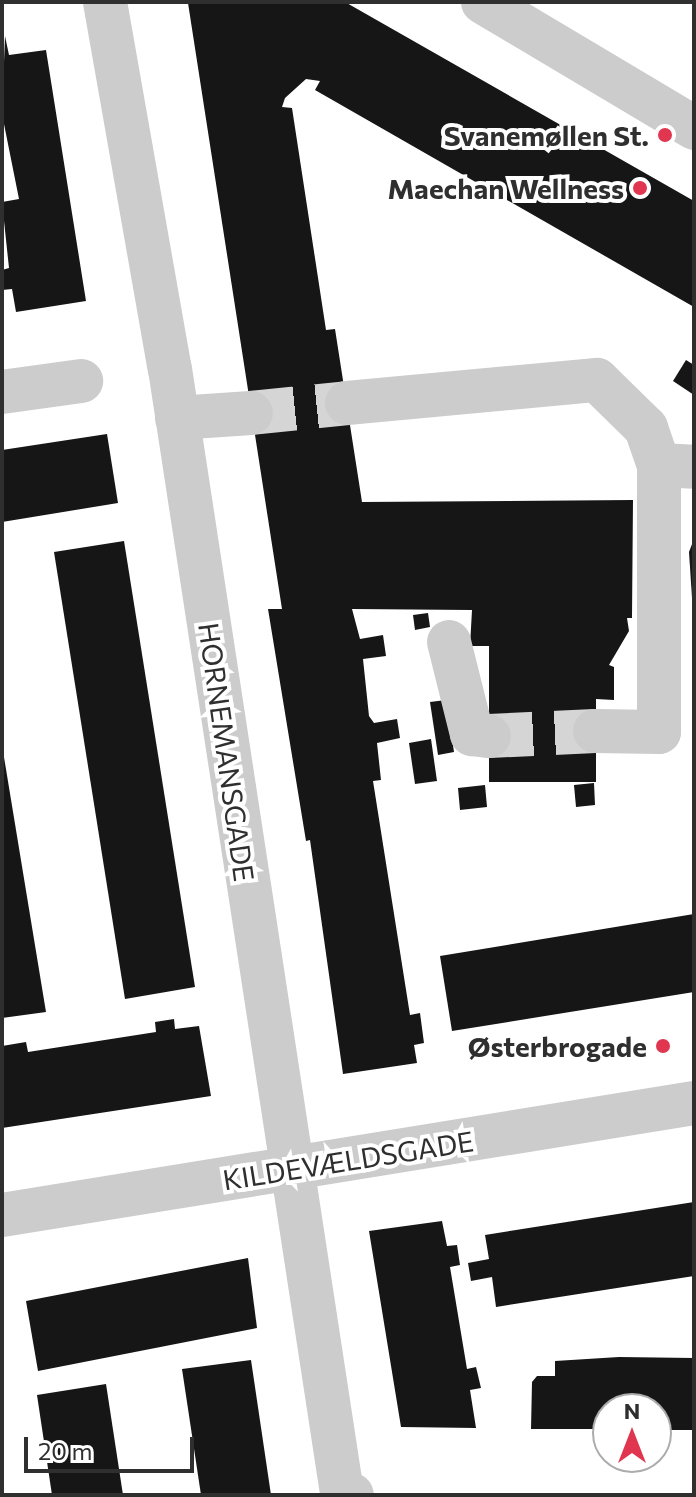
<!DOCTYPE html>
<html>
<head>
<meta charset="utf-8">
<style>
  body { margin:0 }
  #map { position:relative; width:696px; height:1497px; overflow:hidden; background:#fff; font-family:Commissioner,sans-serif }
  div>[style] { position:absolute }
  [style*='--x'] { left:calc(var(--x)*1px); top:calc(var(--y)*1px); width:calc(var(--w)*1px); rotate:calc(var(--a)*1deg) }
  .building>* { inset:0; background:#161616 }
  .minor-tunnel>* { height:44px; margin-top:-22px; transform-origin:0; background:repeating-linear-gradient(90deg,#d5d5d5 0 44px,transparent 0 66px) }
  .minor>* { height:44px; margin:-22px; padding:0 22px; transform-origin:22px; border-radius:22px; background:#ccc }
  .dots>* { width:22px; height:22px; translate:-50% -50%; box-sizing:border-box; border:4px solid #fff; border-radius:50% }
  span { translate:-50% -50%; white-space:nowrap; text-align:center; line-height:1.15; -webkit-text-stroke:8px #fff; paint-order:stroke }
  .poi-label { font-size:28px; color:#2f2f2f; font-weight:700 }
  .right { translate:-100% -50%; text-align:right }
  .street-label { font-size:28px; color:#2f2f2f }
  .frame { position:absolute; inset:0; border:4px solid #2f2f2f; pointer-events:none }
  .north { position:absolute; left:592px; top:1393px; width:80px; height:80px; box-sizing:border-box; background:#fff; border:2px solid #acacac; border-radius:50%; rotate:0deg; font-size:22px; font-weight:700; line-height:32px; text-align:center; color:#2f2f2f }
  .north::after { content:''; display:block; margin:auto; width:28px; height:36px; background:#e13650; clip-path:polygon(50% 0,100% 100%,50% 72%,0 100%) }
  .scale { position:absolute; left:24px; top:1437px; width:170px; height:36px; box-sizing:border-box; border:4px solid #2f2f2f; border-top:0; padding-left:10px; font-size:24px; line-height:28px; white-space:nowrap; color:#2f2f2f; -webkit-text-stroke:6px #fff; paint-order:stroke }
</style>
</head>
<body>
<div id="map">
  <div class="building">
    <div style="clip-path:polygon(345px 2px,694px 201px,694px 307px,315px 90px,320px 81px,306px 79px,285px 98px,282px 107px,292px 108px,326px 330px,335px 329px,362px 502px,633px 500px,632px 618px,627px 618px,629px 631px,609px 665px,614px 667px,614px 700px,596px 699px,596px 782px,489px 782px,489px 646px,470px 646px,472px 610px,352px 609px,360px 639px,383px 635px,386px 656px,363px 659px,369px 716px,374px 723px,397px 719px,400px 738px,377px 743px,381px 780px,373px 781px,410px 1015px,420px 1013px,424px 1043px,414px 1045px,417px 1063px,343px 1074px,310px 840px,306px 841px,268px 609px,282px 609px,188px 3px)"></div>
    <div style="clip-path:polygon(5px 36px,9px 55px,46px 50px,86px 301px,16px 312px,12px 289px,2px 290px,2px 270px,9px 268px,2px 202px,19px 199px,2px 114px)"></div>
    <div style="clip-path:polygon(686px 360px,694px 365px,694px 395px,673px 381px)"></div>
    <div style="clip-path:polygon(107px 434px,118px 503px,2px 522px,2px 450px)"></div>
    <div style="clip-path:polygon(694px 539px,694px 598px,692px 598px,689px 552px)"></div>
    <div style="clip-path:polygon(124px 541px,195px 987px,125px 999px,54px 552px)"></div>
    <div style="clip-path:polygon(428px 613px,430px 627px,415px 630px,413px 615px)"></div>
    <div style="clip-path:polygon(446px 700px,454px 752px,438px 755px,430px 702px)"></div>
    <div style="clip-path:polygon(431px 739px,437px 781px,415px 784px,409px 743px)"></div>
    <div style="clip-path:polygon(2px 745px,46px 1012px,2px 1018px)"></div>
    <div style="clip-path:polygon(594px 783px,595px 805px,576px 807px,574px 785px)"></div>
    <div style="clip-path:polygon(485px 785px,487px 807px,460px 810px,458px 788px)"></div>
    <div style="clip-path:polygon(694px 914px,694px 992px,452px 1031px,440px 956px)"></div>
    <div style="clip-path:polygon(174px 1019px,175px 1029px,199px 1026px,211px 1096px,2px 1128px,2px 1046px,26px 1042px,28px 1052px,156px 1032px,155px 1022px)"></div>
    <div style="clip-path:polygon(694px 1202px,694px 1276px,496px 1307px,492px 1277px,471px 1281px,468px 1263px,489px 1259px,485px 1235px)"></div>
    <div style="clip-path:polygon(442px 1221px,447px 1246px,457px 1245px,460px 1265px,450px 1267px,467px 1369px,476px 1367px,481px 1388px,470px 1390px,476px 1428px,401px 1427px,369px 1231px)"></div>
    <div style="clip-path:polygon(248px 1258px,257px 1328px,38px 1371px,26px 1301px)"></div>
    <div style="clip-path:polygon(619px 1357px,694px 1358px,694px 1430px,656px 1430px,656px 1409px,608px 1409px,608px 1429px,531px 1429px,532px 1382px,537px 1376px,555px 1376px,555px 1361px)"></div>
    <div style="clip-path:polygon(251px 1360px,271px 1495px,201px 1495px,182px 1369px)"></div>
    <div style="clip-path:polygon(106px 1384px,123px 1495px,52px 1495px,37px 1395px)"></div>
  </div>
  <div class="minor-tunnel">
    <div style="--x:251;--y:413;--w:97;--a:-5.9"></div>
    <div style="--x:489;--y:736;--w:106;--a:-2.7"></div>
  </div>
  <div class="minor">
    <div style="--x:105;--y:2;--w:373;--a:80"></div>
    <div style="--x:170;--y:369;--w:1137;--a:81.3"></div>
    <div style="--x:342;--y:1493;--w:10;--a:11"></div>
    <div style="--x:483;--y:2;--w:246;--a:30.8"></div>
    <div style="--x:2;--y:392;--w:80;--a:-7.9"></div>
    <div style="--x:347;--y:403;--w:251;--a:-5.3"></div>
    <div style="--x:597;--y:380;--w:69;--a:44.4"></div>
    <div style="--x:646;--y:428;--w:39;--a:71"></div>
    <div style="--x:659;--y:465;--w:35;--a:3"></div>
    <div style="--x:177;--y:418;--w:74;--a:-3.9"></div>
    <div style="--x:449;--y:642;--w:95;--a:76"></div>
    <div style="--x:472;--y:734;--w:17;--a:7"></div>
    <div style="--x:595;--y:731;--w:64;--a:0.9"></div>
    <div style="--x:659;--y:732;--w:267;--a:-90"></div>
    <div style="--x:2;--y:1215;--w:701;--a:-9.19"></div>
  </div>
  <div class="dots">
    <div style="left:665px;top:135px;background:#e13650"></div>
    <div style="left:640px;top:188px;background:#e13650"></div>
    <div style="left:663px;top:1046px;background:#e13650"></div>
  </div>
  <div class="poi-label">
    <span class="right" style="left:649px;top:135px">Svanemøllen St.</span>
    <span class="right" style="left:624px;top:188px">Maechan Wellness</span>
    <span class="right" style="left:647px;top:1046px">Østerbrogade</span>
  </div>
  <div class="street-label">
    <span style="left:227px;top:752px;rotate:82deg">HORNEMANSGADE</span>
    <span style="left:348px;top:1160px;rotate:-9deg">KILDEVÆLDSGADE</span>
  </div>
  <div class="frame"></div>
  <div class="north">N</div>
  <div class="scale">20 m</div>
</div>
</body>
</html>
